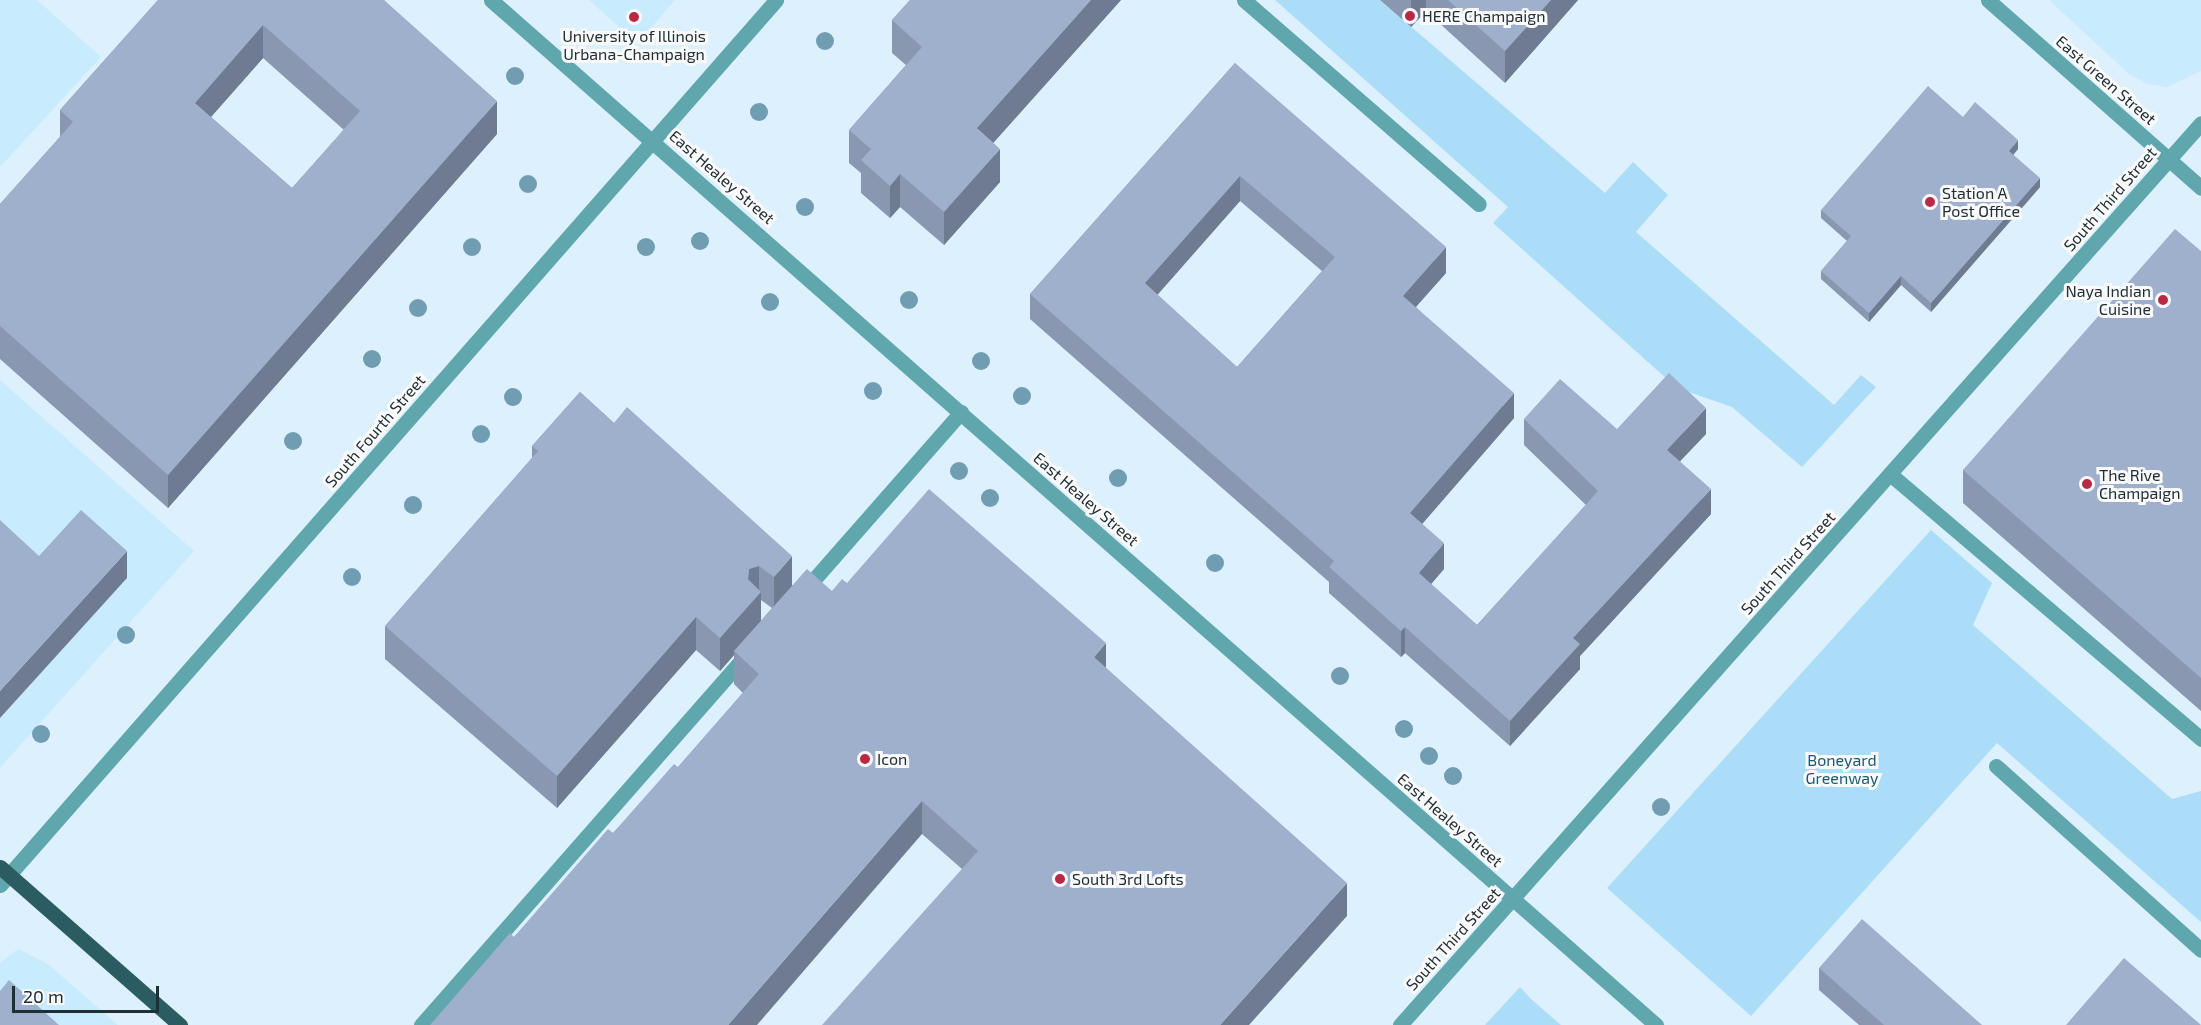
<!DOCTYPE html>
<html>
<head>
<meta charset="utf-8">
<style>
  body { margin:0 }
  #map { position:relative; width:2201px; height:1025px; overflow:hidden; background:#dcf1fd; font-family:"Exo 2",sans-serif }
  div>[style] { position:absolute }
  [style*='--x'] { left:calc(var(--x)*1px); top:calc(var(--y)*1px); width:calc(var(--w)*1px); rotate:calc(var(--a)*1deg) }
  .built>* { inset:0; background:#c8ebfe }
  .green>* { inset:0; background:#abddf8 }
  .minor>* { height:15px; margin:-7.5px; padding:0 7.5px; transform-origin:7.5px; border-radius:7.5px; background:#5fa6ad }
  .major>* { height:15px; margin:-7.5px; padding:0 7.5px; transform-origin:7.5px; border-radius:7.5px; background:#2a5c61 }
  .trees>* { width:18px; height:18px; margin:-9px; border-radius:50%; background:#719db2 }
  .wall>* { inset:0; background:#8997b0 }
  .shaded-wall>* { inset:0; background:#6f7b90 }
  .building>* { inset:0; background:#9fb0cd }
  .dots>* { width:16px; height:16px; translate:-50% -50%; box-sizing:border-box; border:3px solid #fafafa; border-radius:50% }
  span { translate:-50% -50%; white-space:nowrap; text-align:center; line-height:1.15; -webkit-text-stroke:6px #fafafa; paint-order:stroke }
  .poi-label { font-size:16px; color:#212f36 }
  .left { translate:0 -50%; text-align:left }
  .right { translate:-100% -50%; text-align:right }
  .street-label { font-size:16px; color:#212f36 }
  .park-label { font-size:16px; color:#1a5975 }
  .scale { position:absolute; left:12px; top:986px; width:147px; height:27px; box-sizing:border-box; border:3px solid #212f36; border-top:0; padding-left:8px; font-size:18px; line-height:21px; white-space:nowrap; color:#212f36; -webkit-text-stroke:4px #fafafa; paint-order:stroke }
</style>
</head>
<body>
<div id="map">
  <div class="built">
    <div style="clip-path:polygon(0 0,37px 0,101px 57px,0 167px)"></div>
    <div style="clip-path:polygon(589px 0,675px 0,642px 38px,627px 34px)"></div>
    <div style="clip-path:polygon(2049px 0,2201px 0,2201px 71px,2167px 87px,2148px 84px,2129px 74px)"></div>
    <div style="clip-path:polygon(0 380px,194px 551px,0 768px)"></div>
    <div style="clip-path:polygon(18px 949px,48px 964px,118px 1025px,0 1025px,0 963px)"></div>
  </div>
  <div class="green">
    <div style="clip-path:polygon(1275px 0,1380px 0,1605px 193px,1633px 162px,1668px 195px,1636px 232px,1834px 405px,1861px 375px,1876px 387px,1802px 467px,1732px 407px,1677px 388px,1493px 223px,1508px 207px)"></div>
    <div style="clip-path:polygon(1931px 530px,1992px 583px,1973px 625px,2172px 799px,2201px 791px,2201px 922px,1997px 743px,1751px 1016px,1607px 888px)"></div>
    <div style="clip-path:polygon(1520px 987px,1531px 999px,1561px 1025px,1485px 1025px)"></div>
  </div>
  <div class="minor">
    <div style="--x:491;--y:0;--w:1552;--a:41.34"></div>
    <div style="--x:1244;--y:0;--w:311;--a:41"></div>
    <div style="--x:1988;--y:0;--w:284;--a:41.4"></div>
    <div style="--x:1890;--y:474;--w:409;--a:40.4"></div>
    <div style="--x:802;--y:593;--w:241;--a:-48.7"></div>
    <div style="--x:1996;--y:766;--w:275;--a:41.9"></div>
    <div style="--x:0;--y:885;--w:1177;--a:-48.75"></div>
    <div style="--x:421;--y:1025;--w:495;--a:-48.7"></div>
    <div style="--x:1400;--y:1025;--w:1206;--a:-48.39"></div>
  </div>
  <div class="major">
    <div style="--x:0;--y:867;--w:240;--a:41.3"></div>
  </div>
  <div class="trees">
    <div style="left:825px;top:41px"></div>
    <div style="left:515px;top:76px"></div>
    <div style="left:759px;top:112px"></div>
    <div style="left:528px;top:184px"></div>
    <div style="left:805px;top:207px"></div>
    <div style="left:700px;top:241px"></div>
    <div style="left:472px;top:247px"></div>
    <div style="left:646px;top:247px"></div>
    <div style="left:909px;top:300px"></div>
    <div style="left:770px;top:302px"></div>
    <div style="left:418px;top:308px"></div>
    <div style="left:372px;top:359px"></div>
    <div style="left:981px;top:361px"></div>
    <div style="left:873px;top:391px"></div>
    <div style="left:1022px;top:396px"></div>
    <div style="left:513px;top:397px"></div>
    <div style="left:481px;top:434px"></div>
    <div style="left:293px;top:441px"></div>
    <div style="left:959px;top:471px"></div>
    <div style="left:1118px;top:478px"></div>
    <div style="left:990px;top:498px"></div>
    <div style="left:413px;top:505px"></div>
    <div style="left:1215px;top:563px"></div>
    <div style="left:352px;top:577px"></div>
    <div style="left:126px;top:635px"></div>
    <div style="left:1340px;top:676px"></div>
    <div style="left:1404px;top:729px"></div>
    <div style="left:41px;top:734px"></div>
    <div style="left:1429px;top:756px"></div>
    <div style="left:1453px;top:776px"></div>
    <div style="left:1661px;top:807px"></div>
  </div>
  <div class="wall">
    <div style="clip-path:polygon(evenodd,158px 0,384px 0,497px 134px,168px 508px,0 359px,0 204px,60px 137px,60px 110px,158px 0,263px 58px,344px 130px,292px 188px,211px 117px,263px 58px)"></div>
    <div style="clip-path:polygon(910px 0,1121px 0,993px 143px,1000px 182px,944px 245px,900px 207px,890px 218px,861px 193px,861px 173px,849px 163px,849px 130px,906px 65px,892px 53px,892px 20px)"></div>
    <div style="clip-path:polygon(1380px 0,1578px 0,1505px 83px,1426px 11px,1411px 27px)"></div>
    <div style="clip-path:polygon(evenodd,1235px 63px,1446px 273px,1416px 307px,1514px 418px,1422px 524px,1444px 569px,1431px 584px,1477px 625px,1586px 505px,1524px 445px,1524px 419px,1617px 429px,1706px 434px,1680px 461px,1711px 514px,1580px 656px,1580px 669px,1510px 746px,1405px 653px,1401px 657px,1329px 593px,1329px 582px,1030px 319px,1030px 294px,1235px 63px,1240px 201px,1322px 271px,1237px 367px,1157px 295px,1240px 201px)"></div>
    <div style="clip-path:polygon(1963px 117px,2018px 149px,2013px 155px,2040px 187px,1931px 312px,1901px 285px,1869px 322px,1821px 279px,1821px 271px,1847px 241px,1821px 218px,1821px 210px)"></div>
    <div style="clip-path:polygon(2201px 251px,2201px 711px,1963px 503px,1963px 470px)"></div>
    <div style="clip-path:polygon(evenodd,580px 392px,792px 585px,832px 591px,847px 583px,1106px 668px,1347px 916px,962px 869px,922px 834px,514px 937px,613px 833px,678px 767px,743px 693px,734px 684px,734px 655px,720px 671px,696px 650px,557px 808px,385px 659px,385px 626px,532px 458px,532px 446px,580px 392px,761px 600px,772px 608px,761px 621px,761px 600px)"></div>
    <div style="clip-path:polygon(1819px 968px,1982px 1025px,1859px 1025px,1819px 990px)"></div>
  </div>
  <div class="shaded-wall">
    <div style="clip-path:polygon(1091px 0,1121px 0,977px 161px,977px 128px)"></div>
    <div style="clip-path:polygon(1411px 0,1426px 0,1426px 11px,1411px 27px)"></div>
    <div style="clip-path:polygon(1551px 0,1578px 0,1505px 83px,1505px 51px)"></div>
    <div style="clip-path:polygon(263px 25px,263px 58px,195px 135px,195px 103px)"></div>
    <div style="clip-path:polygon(497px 101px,497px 134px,168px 508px,168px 475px)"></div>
    <div style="clip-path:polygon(2018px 140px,2018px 149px,2009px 160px,2009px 151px)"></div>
    <div style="clip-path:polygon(1000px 149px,1000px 182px,944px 245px,944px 212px)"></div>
    <div style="clip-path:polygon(900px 174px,900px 207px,890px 218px,890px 186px)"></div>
    <div style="clip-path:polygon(1240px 176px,1240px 201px,1145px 309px,1145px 283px)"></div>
    <div style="clip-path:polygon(2040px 178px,2040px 187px,1931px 312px,1931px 303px)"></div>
    <div style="clip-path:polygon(1446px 247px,1446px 273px,1403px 321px,1403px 296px)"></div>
    <div style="clip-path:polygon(1901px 276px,1901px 285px,1869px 322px,1869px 313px)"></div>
    <div style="clip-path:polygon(1514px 393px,1514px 418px,1410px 538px,1410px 513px)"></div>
    <div style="clip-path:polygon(1706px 408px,1706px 434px,1667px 475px,1667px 450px)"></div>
    <div style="clip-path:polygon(1711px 489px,1711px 514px,1580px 656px,1580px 669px,1510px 746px,1510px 721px,1573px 638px)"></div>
    <div style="clip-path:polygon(1444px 543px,1444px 569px,1419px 598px,1419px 573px)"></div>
    <div style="clip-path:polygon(127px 551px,127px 578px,0 718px,0 691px)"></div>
    <div style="clip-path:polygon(792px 556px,792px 589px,774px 610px,774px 577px)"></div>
    <div style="clip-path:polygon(759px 566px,759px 593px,761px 592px,761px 624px,734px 651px,734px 655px,720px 671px,720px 638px,748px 579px,749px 569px)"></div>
    <div style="clip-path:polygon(696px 617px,696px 650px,557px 808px,557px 776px)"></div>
    <div style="clip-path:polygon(1405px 627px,1405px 653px,1401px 657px,1401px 631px)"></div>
    <div style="clip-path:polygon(1106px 643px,1106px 676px,1094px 657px)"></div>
    <div style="clip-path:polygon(922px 801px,922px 834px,757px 1025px,728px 1025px)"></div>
    <div style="clip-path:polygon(1347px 883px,1347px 916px,1249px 1025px,1220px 1025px)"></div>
  </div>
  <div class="building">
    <div style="clip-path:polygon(evenodd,158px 0,384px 0,497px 101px,168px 475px,0 326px,0 204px,73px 122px,60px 110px,158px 0,263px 25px,360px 111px,292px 188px,195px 103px,263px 25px)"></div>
    <div style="clip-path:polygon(910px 0,1091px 0,977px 128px,1000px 149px,944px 212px,900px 174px,890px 186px,861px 160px,871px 149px,849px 130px,922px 47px,892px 20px)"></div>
    <div style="clip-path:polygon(1448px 0,1551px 0,1505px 51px)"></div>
    <div style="clip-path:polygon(evenodd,1235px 63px,1446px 247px,1403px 296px,1514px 393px,1410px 513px,1444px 543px,1419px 573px,1477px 625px,1598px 491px,1524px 419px,1560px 379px,1617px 429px,1669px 373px,1706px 408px,1667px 450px,1711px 489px,1573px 638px,1580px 644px,1510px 721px,1405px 627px,1401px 631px,1329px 567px,1334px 561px,1030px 294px,1235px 63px,1240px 176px,1335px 257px,1237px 367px,1145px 283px,1240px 176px)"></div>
    <div style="clip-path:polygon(1928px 86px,1963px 117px,1975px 102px,2018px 140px,2009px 151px,2040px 178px,1931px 303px,1901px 276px,1869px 313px,1821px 271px,1851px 236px,1821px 210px)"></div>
    <div style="clip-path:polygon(2175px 229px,2201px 251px,2201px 678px,1963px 470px)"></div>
    <div style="clip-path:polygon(580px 392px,614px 423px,627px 407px,792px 556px,774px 577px,759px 566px,749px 569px,748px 579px,761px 592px,720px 638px,696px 617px,557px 776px,385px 626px,538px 451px,532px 446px)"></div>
    <div style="clip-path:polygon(929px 489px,1106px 643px,1094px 657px,1347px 883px,1220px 1025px,822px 1025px,978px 851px,922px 801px,728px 1025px,430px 1025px,510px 933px,514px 937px,608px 829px,613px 833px,674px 764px,678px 767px,759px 674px,734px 651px,807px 569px,832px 591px,842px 579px,847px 583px)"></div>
    <div style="clip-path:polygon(81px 510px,127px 551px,0 691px,0 520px,39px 556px)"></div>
    <div style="clip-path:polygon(1862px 919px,1982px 1025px,1884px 1025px,1819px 968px)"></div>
    <div style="clip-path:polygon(2124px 958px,2201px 1025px,2066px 1025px)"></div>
    <div style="clip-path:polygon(9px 980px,59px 1025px,0 1025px,0 991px)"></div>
  </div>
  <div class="dots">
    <div style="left:1410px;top:16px;background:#ba2845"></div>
    <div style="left:634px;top:17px;background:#ba2845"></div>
    <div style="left:1930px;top:202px;background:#ba2845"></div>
    <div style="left:2163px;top:300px;background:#ba2845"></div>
    <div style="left:2087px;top:484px;background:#ba2845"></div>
    <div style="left:865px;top:759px;background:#ba2845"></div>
    <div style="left:1060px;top:879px;background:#ba2845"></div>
  </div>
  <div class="poi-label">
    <span class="left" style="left:1422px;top:16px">HERE Champaign</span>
    <span style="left:634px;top:45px">University of Illinois<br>Urbana-Champaign</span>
    <span class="left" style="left:1942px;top:202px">Station A<br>Post Office</span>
    <span class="right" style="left:2151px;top:300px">Naya Indian<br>Cuisine</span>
    <span class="left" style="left:2099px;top:484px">The Rive<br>Champaign</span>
    <span class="left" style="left:877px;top:759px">Icon</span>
    <span class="left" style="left:1072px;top:879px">South 3rd Lofts</span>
  </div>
  <div class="street-label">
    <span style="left:2106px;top:80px;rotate:41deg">East Green Street</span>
    <span style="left:722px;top:177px;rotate:41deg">East Healey Street</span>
    <span style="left:2110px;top:199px;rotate:-49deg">South Third Street</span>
    <span style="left:375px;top:431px;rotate:-49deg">South Fourth Street</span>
    <span style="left:1086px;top:499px;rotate:41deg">East Healey Street</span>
    <span style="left:1788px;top:563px;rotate:-48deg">South Third Street</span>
    <span style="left:1450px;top:820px;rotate:41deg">East Healey Street</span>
    <span style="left:1453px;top:939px;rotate:-48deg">South Third Street</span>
  </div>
  <div class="park-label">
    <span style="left:1842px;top:769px">Boneyard<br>Greenway</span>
  </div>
  <div class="scale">20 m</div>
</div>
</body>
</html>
